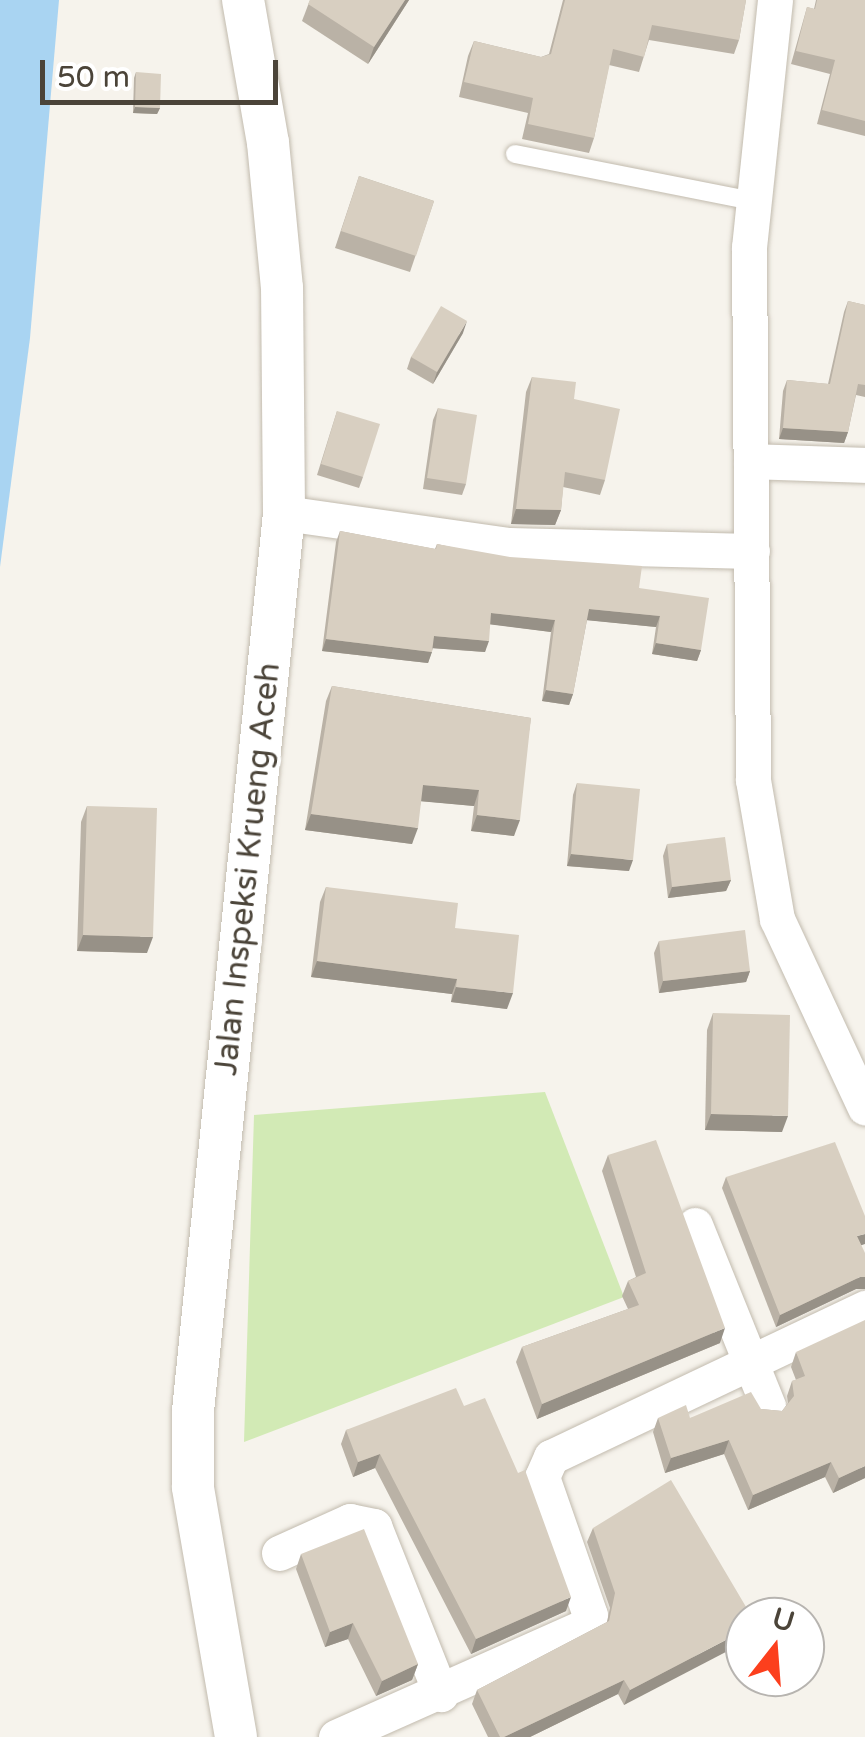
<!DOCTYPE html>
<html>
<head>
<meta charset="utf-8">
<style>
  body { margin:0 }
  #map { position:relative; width:865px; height:1737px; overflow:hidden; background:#f6f3ec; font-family:"Varela Round",sans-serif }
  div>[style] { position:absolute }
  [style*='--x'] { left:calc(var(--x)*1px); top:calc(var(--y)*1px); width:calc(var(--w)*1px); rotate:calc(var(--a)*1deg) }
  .green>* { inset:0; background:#d2eab5 }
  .water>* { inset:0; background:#a9d4f2 }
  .roads { filter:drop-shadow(0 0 2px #c2bbae) drop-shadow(0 0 2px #c2bbae) }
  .service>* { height:18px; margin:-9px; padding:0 9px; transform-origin:9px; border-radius:9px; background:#fff }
  .minor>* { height:35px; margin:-17.5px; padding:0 17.5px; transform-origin:17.5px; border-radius:17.5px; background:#fff }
  .tertiary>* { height:42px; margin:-21px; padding:0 21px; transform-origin:21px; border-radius:21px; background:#fff }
  .wall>* { inset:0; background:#bab2a6 }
  .shaded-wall>* { inset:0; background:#979187 }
  .building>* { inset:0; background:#d8cfc1 }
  span { translate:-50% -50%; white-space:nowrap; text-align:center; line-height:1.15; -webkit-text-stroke:8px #fff; paint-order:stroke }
  .street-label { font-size:32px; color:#4b4439 }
  .north { position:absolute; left:725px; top:1597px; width:100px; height:100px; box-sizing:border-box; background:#fff; border:2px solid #b7b4b0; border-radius:50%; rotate:17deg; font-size:28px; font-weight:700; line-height:40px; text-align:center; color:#4b4439 }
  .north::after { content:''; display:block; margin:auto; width:35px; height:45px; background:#fc3f1d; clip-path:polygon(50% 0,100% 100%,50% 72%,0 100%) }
  .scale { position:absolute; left:40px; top:60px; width:238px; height:45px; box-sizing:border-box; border:5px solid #4b4439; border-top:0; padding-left:12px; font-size:30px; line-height:35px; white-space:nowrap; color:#4b4439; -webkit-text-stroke:8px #fff; paint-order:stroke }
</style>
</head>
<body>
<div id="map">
  <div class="green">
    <div style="clip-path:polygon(545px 1092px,624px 1297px,244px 1442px,254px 1115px)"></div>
  </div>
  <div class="water">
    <div style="clip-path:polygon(0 0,59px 0,30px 338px,0 567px)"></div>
  </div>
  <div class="roads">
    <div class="service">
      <div style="--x:515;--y:154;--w:243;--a:11.2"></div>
    </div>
    <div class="minor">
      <div style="--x:775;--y:0;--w:248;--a:96"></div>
      <div style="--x:749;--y:247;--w:533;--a:89.57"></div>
      <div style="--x:753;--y:780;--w:141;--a:80.2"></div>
      <div style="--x:777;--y:919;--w:208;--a:65"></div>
      <div style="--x:751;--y:461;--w:114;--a:2"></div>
      <div style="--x:284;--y:513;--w:227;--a:8.1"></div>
      <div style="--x:509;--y:545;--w:243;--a:1.4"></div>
      <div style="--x:695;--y:1225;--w:195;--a:68"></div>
      <div style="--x:279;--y:1553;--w:78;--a:-24.3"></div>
      <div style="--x:350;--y:1521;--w:25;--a:12"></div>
      <div style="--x:374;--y:1526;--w:181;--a:68.3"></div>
      <div style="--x:336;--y:1737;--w:273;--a:-24"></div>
      <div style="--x:585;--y:1626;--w:12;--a:-66"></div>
      <div style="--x:590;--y:1615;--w:146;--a:-109.2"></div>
      <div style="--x:542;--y:1477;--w:22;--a:-66"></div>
      <div style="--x:551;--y:1457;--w:348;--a:-25.4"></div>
    </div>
    <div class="tertiary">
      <div style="--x:236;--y:1737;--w:254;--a:-99.8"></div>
      <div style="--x:193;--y:1487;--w:76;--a:-90"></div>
      <div style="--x:193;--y:1411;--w:903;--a:-84.21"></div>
      <div style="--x:284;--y:513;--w:225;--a:-90.5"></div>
      <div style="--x:282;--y:288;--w:146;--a:-95.5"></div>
      <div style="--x:268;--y:143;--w:145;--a:-99.9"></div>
    </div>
  </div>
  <div class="wall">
    <div style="clip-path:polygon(310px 0,409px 0,368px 64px,302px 21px)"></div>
    <div style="clip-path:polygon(563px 0,746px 0,739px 40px,734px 54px,649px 40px,639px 72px,609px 65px,594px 138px,589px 153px,522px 139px,528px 113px,459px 97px,468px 56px,474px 41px,541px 57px,549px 54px)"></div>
    <div style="clip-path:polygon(816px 0,865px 0,865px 136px,817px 124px,830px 74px,791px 64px,807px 7px,814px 9px)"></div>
    <div style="clip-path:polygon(136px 72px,160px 108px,157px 114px,133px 113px,134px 78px)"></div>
    <div style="clip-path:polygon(359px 176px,434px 201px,410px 272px,335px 248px)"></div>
    <div style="clip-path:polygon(848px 301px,865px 305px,865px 397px,856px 395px,848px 432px,844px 443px,779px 439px,783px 391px,787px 380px,828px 384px,844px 312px)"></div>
    <div style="clip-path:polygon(463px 333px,433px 384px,407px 369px,411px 357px)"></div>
    <div style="clip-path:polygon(532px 377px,574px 399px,605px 480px,600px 495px,563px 487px,561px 510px,555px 525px,511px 524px,526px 392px)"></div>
    <div style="clip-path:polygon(438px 408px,466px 484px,462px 495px,423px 489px,433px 420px)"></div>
    <div style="clip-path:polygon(337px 411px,363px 477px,359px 488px,317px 475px)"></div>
    <div style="clip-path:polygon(340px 531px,435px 549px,437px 544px,639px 588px,701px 650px,697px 661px,652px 654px,656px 627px,587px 620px,573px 694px,569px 705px,542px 701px,551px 632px,490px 624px,485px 652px,433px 648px,428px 663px,322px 651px,336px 542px)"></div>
    <div style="clip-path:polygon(332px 686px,531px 718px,514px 836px,471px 831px,474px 806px,421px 801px,412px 844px,305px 830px,326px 701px)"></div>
    <div style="clip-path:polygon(577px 783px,629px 871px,567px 866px,573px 795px)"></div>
    <div style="clip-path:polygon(87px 806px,147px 953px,77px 951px,81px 822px)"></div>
    <div style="clip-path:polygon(667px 844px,731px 880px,726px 891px,668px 898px,663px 856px)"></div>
    <div style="clip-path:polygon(326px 887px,455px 928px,507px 1009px,451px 1002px,452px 994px,311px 977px,320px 902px)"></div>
    <div style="clip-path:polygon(659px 941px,750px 971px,746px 982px,659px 993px,654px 953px)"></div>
    <div style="clip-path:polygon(713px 1013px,782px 1132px,705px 1130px,707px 1030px)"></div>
    <div style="clip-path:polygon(608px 1155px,720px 1343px,537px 1419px,516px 1362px,522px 1347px,628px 1309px,622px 1296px,628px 1281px,636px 1277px,602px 1171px)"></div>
    <div style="clip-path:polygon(726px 1177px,861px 1245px,856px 1289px,776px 1327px,722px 1188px)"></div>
    <div style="clip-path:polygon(796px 1352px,865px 1478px,833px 1493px,825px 1477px,748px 1510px,724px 1454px,665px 1473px,653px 1432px,658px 1418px,690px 1418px,761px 1409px,782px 1411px,788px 1403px,787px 1396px,792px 1381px,796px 1380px,791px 1367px)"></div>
    <div style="clip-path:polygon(464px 1406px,566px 1611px,471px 1654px,375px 1468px,353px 1477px,341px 1444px,346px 1430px)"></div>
    <div style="clip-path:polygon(593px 1528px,752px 1617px,624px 1705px,618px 1694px,530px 1737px,488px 1737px,472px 1704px,477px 1690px,607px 1622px,610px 1608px,587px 1542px)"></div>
    <div style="clip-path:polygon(301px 1554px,418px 1664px,412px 1680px,376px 1696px,348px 1639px,325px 1647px,296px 1569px)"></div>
  </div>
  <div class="shaded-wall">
    <div style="clip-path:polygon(405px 0,409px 0,368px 64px,374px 47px)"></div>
    <div style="clip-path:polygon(135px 107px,160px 108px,157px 114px,133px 113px)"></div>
    <div style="clip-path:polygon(467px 321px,463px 333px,433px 384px,437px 372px)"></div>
    <div style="clip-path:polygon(783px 428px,848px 432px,844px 443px,779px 439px)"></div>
    <div style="clip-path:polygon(516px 509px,561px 510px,555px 525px,511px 524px)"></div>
    <div style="clip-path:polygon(589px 609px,660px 616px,656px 627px,585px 620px)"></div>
    <div style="clip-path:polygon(491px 613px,555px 620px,551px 632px,487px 624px)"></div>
    <div style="clip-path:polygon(434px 636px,489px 641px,485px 652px,430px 648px)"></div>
    <div style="clip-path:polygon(326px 639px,432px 652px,428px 663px,322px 651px)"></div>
    <div style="clip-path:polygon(656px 643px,701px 650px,697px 661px,652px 654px)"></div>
    <div style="clip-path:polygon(546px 690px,573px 694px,569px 705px,542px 701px)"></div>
    <div style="clip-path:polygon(423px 785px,479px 790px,474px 806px,418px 801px)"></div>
    <div style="clip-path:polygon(311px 814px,418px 828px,412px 844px,305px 830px)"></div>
    <div style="clip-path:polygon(477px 815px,520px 820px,514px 836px,471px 831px)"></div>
    <div style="clip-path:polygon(571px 854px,633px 860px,629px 871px,567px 866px)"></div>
    <div style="clip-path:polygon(731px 880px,726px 891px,668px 898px,672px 887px)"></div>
    <div style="clip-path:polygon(83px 935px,153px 937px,147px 953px,77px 951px)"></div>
    <div style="clip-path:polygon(317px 961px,457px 979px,452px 994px,311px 977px)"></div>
    <div style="clip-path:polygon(750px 971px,746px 982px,659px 993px,663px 981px)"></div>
    <div style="clip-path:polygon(456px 987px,513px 993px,507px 1009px,451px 1002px)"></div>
    <div style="clip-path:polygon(711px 1114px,788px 1116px,782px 1132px,705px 1130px)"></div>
    <div style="clip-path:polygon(865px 1234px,865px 1244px,853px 1248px,857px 1236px)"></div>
    <div style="clip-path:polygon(860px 1277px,865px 1277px,865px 1289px,856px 1289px,776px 1327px,780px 1315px)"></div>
    <div style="clip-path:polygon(725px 1328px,720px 1343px,537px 1419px,542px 1404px)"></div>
    <div style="clip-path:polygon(729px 1440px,724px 1454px,665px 1473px,671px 1458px)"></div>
    <div style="clip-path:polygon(380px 1454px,375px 1468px,353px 1477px,358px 1462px)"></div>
    <div style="clip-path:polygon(831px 1462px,825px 1477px,748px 1510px,753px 1495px)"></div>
    <div style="clip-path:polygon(865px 1466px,865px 1478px,833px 1493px,839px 1478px)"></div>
    <div style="clip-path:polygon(571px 1597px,566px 1611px,471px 1654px,476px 1639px)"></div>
    <div style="clip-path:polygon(353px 1623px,348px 1639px,325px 1647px,330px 1632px)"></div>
    <div style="clip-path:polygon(745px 1630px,745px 1642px,624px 1705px,630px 1690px)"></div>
    <div style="clip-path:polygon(418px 1664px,412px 1680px,376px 1696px,382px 1681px)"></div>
    <div style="clip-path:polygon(624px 1680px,618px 1694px,530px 1737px,504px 1737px)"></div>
  </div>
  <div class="building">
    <div style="clip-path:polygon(310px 0,405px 0,374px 47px,308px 4px)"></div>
    <div style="clip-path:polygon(565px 0,746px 0,739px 40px,652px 25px,644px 57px,613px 49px,594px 138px,528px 124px,533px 98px,464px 82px,474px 41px,541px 57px,551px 54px)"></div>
    <div style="clip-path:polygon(817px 0,865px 0,865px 121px,822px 110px,835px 60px,796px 51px,807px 7px,815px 9px)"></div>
    <div style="clip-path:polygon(136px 72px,161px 74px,160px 108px,135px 107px)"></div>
    <div style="clip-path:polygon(359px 176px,434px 201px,416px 256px,341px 231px)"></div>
    <div style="clip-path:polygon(848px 301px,865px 305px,865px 385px,858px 384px,848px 432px,783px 428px,787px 380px,830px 384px)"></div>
    <div style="clip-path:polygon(441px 306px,467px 321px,437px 372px,411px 357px)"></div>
    <div style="clip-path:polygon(532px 377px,576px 382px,574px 399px,620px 409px,605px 480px,565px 472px,561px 510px,516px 509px)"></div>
    <div style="clip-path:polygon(438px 408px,477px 415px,466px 484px,427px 478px)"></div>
    <div style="clip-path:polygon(337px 411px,380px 424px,363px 477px,321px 464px)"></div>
    <div style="clip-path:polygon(340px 531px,436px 549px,437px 544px,510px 557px,642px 566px,639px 588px,709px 598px,701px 650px,656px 643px,660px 616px,589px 609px,573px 694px,546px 690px,555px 620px,491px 613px,489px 641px,434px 636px,432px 652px,326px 639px)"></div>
    <div style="clip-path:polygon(332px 686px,531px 718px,520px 820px,477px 815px,479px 790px,423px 785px,418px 828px,311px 814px)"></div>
    <div style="clip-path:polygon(577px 783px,640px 789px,633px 860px,571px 854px)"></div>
    <div style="clip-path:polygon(87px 806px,157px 808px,153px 937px,83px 935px)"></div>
    <div style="clip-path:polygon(725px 837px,731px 880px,672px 887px,667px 844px)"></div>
    <div style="clip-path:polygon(326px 887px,458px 903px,455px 928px,519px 935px,513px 993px,456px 987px,457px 979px,317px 961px)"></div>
    <div style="clip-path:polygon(745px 930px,750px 971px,663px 981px,659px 941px)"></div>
    <div style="clip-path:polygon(713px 1013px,790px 1015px,788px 1116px,711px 1114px)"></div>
    <div style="clip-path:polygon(656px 1140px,725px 1328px,542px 1404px,522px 1347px,639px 1305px,628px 1281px,646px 1273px,608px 1155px)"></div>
    <div style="clip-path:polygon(835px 1142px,865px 1216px,865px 1234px,857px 1236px,865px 1253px,865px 1277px,860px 1277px,780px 1315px,726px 1177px)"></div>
    <div style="clip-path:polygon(865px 1320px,865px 1466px,839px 1478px,831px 1462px,753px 1495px,729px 1440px,671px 1458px,658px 1418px,686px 1405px,690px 1418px,751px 1392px,761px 1409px,782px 1411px,794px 1396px,792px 1381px,805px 1376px,796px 1352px)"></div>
    <div style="clip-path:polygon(456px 1388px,464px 1406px,485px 1398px,518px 1473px,525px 1470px,571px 1597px,476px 1639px,380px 1454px,358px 1462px,346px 1430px)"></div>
    <div style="clip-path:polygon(671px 1480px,752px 1617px,745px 1617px,745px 1630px,630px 1690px,624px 1680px,504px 1737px,500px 1737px,477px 1690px,609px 1621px,615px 1593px,593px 1528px)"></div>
    <div style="clip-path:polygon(364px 1529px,418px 1664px,382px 1681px,353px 1623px,330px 1632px,301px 1554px)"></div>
  </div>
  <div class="street-label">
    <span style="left:248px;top:869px;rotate:-84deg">Jalan Inspeksi Krueng Aceh</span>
  </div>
  <div class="north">U</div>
  <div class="scale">50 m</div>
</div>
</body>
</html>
